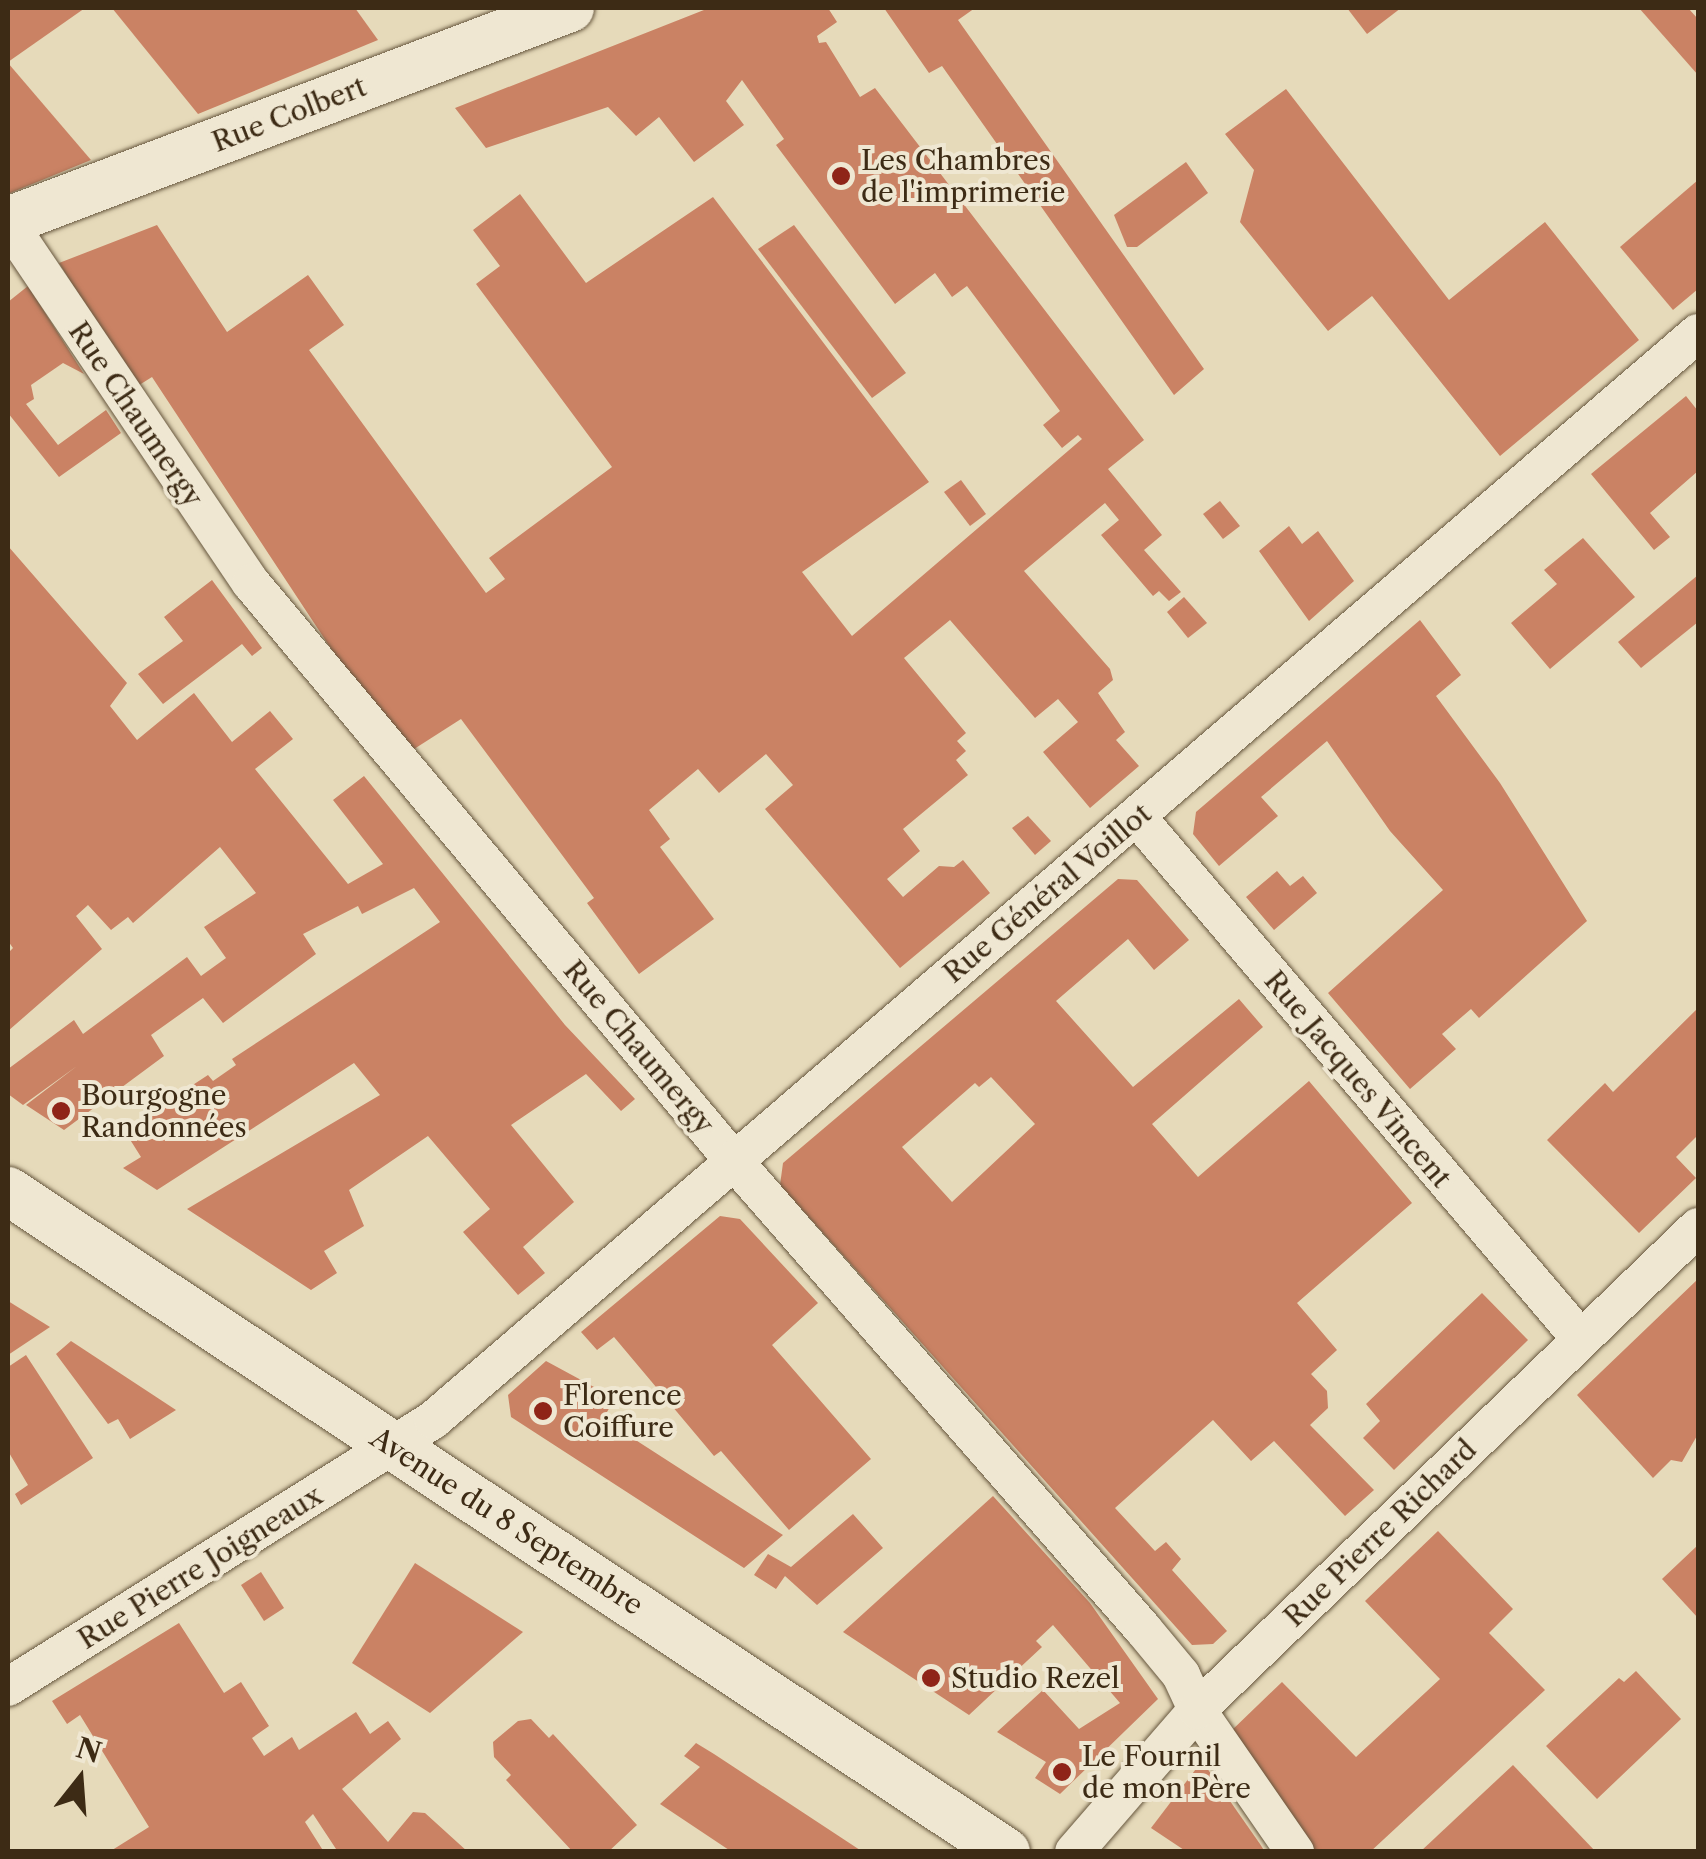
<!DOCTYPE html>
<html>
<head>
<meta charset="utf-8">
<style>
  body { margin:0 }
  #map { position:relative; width:1706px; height:1859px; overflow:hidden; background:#e6daba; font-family:"Libre Caslon Text",serif }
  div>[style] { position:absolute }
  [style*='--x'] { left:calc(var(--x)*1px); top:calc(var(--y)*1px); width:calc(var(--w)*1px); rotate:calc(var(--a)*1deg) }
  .building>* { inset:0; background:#ca8264 }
  .roads { filter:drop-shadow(0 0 2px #67573e) drop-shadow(0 0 2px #67573e) }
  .minor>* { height:38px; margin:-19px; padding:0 19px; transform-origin:19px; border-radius:19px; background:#efe7d2 }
  .tertiary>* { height:48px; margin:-24px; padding:0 24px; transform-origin:24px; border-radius:24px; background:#efe7d2 }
  .dots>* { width:28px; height:28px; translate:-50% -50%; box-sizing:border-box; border:5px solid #efe7d2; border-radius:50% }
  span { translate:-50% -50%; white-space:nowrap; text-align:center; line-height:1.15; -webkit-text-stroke:8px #efe7d2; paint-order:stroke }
  .street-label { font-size:28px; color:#3d2b15 }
  .poi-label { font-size:28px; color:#3d2b15 }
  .left { translate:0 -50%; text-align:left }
  .frame { position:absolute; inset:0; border:10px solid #3d2b15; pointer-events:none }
  .north { position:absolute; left:30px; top:1729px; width:100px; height:100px; -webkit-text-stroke:8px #efe7d2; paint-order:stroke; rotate:17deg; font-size:28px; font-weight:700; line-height:40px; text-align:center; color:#3d2b15 }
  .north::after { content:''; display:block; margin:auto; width:35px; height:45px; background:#3d2b15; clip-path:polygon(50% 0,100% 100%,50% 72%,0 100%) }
</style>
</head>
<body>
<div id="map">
  <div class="building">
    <div style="clip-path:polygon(8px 8px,85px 8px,8px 62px)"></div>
    <div style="clip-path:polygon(112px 8px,355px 8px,378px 40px,198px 114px)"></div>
    <div style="clip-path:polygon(709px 8px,828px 8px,837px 22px,817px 36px,819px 43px,826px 42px,860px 97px,875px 88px,1144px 440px,1108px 469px,1162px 535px,1144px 550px,1181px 592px,1169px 601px,1159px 591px,1153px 596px,1101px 535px,1119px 520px,1105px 503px,1024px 571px,1110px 669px,1113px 680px,1098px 693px,1125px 732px,1116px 740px,1139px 766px,1090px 808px,1043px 752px,1078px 722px,1058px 699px,1035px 718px,950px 620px,904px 658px,966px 733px,957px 741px,966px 751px,956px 760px,968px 775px,903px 829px,920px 851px,887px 879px,903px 897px,939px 866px,954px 867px,963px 860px,990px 893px,900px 968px,765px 809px,793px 785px,766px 754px,719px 793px,698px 769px,649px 810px,670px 839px,660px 847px,714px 919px,639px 974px,587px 903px,594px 898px,461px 719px,411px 751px,349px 676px,152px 377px,136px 387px,59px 263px,157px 225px,227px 332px,308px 275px,344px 325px,309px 350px,486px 593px,505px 579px,489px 558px,612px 467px,476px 284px,500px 266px,473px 230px,520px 194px,586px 283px,713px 197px,929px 482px,802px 572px,852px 636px,1082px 439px,1078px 435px,1062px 448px,1043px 425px,1060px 411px,967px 286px,952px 297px,935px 273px,895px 304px,776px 145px,784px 139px,742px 80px,726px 101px,744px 125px,694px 162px,659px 117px,636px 136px,608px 107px,486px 148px,455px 108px)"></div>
    <div style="clip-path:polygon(884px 8px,975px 8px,958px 20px,1204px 369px,1174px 395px,942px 66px,929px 73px)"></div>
    <div style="clip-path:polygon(1347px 8px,1401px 8px,1367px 34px)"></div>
    <div style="clip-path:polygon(1639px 8px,1688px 8px,1698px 19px,1698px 75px)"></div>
    <div style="clip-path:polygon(8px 63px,91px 160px,8px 194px)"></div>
    <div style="clip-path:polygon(1286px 89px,1449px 300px,1545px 222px,1639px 340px,1500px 456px,1372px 296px,1328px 331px,1240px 222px,1254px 170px,1225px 134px)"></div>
    <div style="clip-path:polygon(1186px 162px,1208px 193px,1137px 247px,1127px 247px,1114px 215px)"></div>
    <div style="clip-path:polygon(1698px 180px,1698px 289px,1673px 310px,1620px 247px)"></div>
    <div style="clip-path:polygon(794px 225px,906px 373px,872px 398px,758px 249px)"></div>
    <div style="clip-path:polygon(28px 286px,84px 374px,63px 363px,31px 385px,34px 399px,26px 404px,58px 445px,106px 410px,121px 433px,59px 477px,8px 413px,8px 302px)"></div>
    <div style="clip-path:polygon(1686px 396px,1698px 411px,1698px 471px,1650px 513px,1670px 537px,1654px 550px,1591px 474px)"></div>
    <div style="clip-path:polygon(961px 480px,986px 514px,970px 526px,944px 492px)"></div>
    <div style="clip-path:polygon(1220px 501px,1240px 526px,1223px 539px,1203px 514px)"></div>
    <div style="clip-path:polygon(1289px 526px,1302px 544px,1318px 531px,1354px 581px,1309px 621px,1259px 551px)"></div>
    <div style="clip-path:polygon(1583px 538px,1635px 597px,1550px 669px,1511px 623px,1557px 584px,1544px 570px)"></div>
    <div style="clip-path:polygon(8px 546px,127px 683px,110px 706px,137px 740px,194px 693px,232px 742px,270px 711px,293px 739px,255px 769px,348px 884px,383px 864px,333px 800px,364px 776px,565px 1025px,635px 1099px,621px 1111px,586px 1074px,511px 1125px,574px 1202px,523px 1247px,545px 1273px,518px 1295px,463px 1232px,490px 1209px,428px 1136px,349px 1190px,364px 1226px,324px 1251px,337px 1273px,311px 1290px,187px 1209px,380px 1095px,354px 1063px,157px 1190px,123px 1168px,141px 1157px,124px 1130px,208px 1075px,213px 1081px,236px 1065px,232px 1059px,440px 922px,414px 888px,362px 914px,358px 906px,303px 934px,316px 954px,223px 1023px,203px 998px,151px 1035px,164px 1056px,64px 1130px,26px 1105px,77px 1066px,23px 1105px,8px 1094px,8px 1069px,74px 1020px,83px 1034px,187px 957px,201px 976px,226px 958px,204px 927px,256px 893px,220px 847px,133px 923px,128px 917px,111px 930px,88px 905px,76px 916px,102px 949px,8px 1031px,8px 953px,13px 948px,8px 941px)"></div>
    <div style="clip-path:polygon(1698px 575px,1698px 622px,1641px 668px,1618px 642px)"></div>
    <div style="clip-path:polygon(212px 580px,262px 648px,252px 656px,242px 644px,163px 704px,138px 674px,183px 641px,164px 617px)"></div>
    <div style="clip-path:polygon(1184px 597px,1207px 623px,1188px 638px,1167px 612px)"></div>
    <div style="clip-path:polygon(1420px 620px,1461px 675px,1436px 696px,1500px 783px,1587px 921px,1479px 1018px,1471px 1009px,1442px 1034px,1456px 1049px,1410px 1089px,1328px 993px,1443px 890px,1390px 831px,1327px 741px,1261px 797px,1278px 816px,1219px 866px,1193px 834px,1196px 812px)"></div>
    <div style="clip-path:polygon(1028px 816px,1051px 841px,1035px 855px,1012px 828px)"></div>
    <div style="clip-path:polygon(1277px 871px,1290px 886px,1303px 876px,1317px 893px,1274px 930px,1246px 897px)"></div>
    <div style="clip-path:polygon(evenodd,1118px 879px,1137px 880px,1189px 940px,1154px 970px,1128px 939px,1056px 1001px,1133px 1087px,1239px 999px,1263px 1027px,1152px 1124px,1198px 1177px,1309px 1081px,1412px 1203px,1297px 1303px,1337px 1350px,1311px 1374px,1327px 1391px,1328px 1408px,1310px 1425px,1374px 1490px,1345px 1516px,1274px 1441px,1251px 1461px,1213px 1420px,1115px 1508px,1155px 1551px,1166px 1542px,1181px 1559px,1172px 1570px,1227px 1631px,1213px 1644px,1192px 1645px,780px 1185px,783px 1163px,1118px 879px,991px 1077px,1035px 1124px,952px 1202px,902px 1147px,975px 1083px,979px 1087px,991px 1077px)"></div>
    <div style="clip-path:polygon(1698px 1008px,1698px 1135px,1676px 1157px,1696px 1178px,1639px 1233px,1547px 1140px,1605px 1083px,1613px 1092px)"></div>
    <div style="clip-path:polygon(720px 1216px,740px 1219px,818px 1303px,772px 1345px,871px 1459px,789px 1530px,721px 1451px,714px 1456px,614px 1337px,597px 1350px,581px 1332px)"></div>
    <div style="clip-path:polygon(1698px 1279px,1698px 1434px,1682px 1462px,1671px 1460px,1653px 1478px,1577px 1395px)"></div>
    <div style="clip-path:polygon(1482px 1293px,1528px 1340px,1394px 1470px,1363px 1438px,1380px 1421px,1366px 1404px)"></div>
    <div style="clip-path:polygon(8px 1301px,50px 1327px,8px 1355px)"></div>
    <div style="clip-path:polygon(71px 1341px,176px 1410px,130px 1439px,118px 1419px,108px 1424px,56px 1354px)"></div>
    <div style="clip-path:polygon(26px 1355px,93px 1458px,21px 1505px,15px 1494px,28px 1485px,8px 1451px,8px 1367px)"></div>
    <div style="clip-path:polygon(546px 1361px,594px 1387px,590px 1392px,611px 1405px,603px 1419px,783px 1535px,744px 1568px,511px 1417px,508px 1395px)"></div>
    <div style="clip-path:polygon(993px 1496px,1090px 1603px,1158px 1699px,1060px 1794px,1035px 1778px,1046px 1762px,997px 1732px,1043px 1690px,1079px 1729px,1120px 1703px,1053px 1625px,1036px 1641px,1042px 1647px,969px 1715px,843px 1632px)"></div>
    <div style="clip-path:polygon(853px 1514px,883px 1548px,817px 1605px,785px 1576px,776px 1589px,754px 1575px,768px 1554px,791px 1567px)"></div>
    <div style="clip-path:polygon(1438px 1531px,1513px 1609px,1489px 1633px,1545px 1690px,1370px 1852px,1316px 1852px,1229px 1733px,1282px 1682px,1356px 1757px,1440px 1679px,1365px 1601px)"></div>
    <div style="clip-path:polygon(1698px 1545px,1698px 1618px,1662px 1579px)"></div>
    <div style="clip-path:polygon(415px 1563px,523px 1632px,430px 1713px,352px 1663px)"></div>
    <div style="clip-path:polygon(261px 1572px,284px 1608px,264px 1621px,241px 1585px)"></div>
    <div style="clip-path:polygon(179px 1623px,224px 1693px,241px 1682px,269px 1726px,252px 1738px,264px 1756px,292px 1737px,299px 1750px,356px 1712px,370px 1734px,388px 1721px,401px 1739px,342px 1789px,388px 1842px,413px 1812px,425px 1813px,468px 1852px,338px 1852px,313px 1814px,305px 1822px,324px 1852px,109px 1852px,149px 1827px,80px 1715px,67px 1724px,52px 1701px)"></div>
    <div style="clip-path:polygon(1636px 1671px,1681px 1719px,1597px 1799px,1546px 1746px,1619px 1678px,1624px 1682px)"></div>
    <div style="clip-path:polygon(531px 1719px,549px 1738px,553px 1734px,637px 1825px,608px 1852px,573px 1852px,506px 1780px,511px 1775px,494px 1757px,493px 1742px,518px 1721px)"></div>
    <div style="clip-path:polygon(696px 1743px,714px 1754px,863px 1852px,732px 1852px,660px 1804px,700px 1767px,684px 1756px)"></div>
    <div style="clip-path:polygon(1202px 1761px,1260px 1844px,1265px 1852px,1187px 1852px,1151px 1828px)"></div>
    <div style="clip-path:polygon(1513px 1765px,1596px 1852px,1420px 1852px,1468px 1807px)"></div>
  </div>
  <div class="roads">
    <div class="minor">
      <div style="--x:8;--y:223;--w:434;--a:56"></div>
      <div style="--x:251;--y:583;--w:752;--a:50.13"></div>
      <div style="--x:733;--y:1160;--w:623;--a:48.84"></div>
      <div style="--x:1143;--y:1629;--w:60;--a:50.4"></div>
      <div style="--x:1181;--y:1675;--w:38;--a:65"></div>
      <div style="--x:1197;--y:1710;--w:173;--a:55.4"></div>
      <div style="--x:1137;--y:817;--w:685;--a:49.62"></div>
      <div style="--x:8;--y:1687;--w:502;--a:-32.14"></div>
      <div style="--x:433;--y:1420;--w:1668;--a:-40.67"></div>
      <div style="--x:1074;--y:1852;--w:188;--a:-49.1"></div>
      <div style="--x:1197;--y:1710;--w:696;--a:-43.95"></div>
    </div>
    <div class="tertiary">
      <div style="--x:8;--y:221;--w:601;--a:-20.76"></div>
      <div style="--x:8;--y:1191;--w:1197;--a:33.52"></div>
    </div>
  </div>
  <div class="dots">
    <div style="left:841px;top:176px;background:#8f2418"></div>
    <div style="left:61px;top:1111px;background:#8f2418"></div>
    <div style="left:543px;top:1411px;background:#8f2418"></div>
    <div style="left:931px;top:1678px;background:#8f2418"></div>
    <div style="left:1062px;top:1772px;background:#8f2418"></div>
  </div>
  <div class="street-label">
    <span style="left:289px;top:114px;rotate:-21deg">Rue Colbert</span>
    <span style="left:136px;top:414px;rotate:56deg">Rue Chaumergy</span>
    <span style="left:1047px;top:893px;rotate:-40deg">Rue Général Voillot</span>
    <span style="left:639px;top:1047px;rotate:50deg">Rue Chaumergy</span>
    <span style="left:1358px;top:1079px;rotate:50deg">Rue Jacques Vincent</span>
    <span style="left:507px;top:1521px;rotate:33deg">Avenue du 8 Septembre</span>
    <span style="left:1380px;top:1533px;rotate:-44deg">Rue Pierre Richard</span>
    <span style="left:200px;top:1567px;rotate:-32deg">Rue Pierre Joigneaux</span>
  </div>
  <div class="poi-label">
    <span class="left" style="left:861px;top:176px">Les Chambres<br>de l'imprimerie</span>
    <span class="left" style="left:81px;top:1111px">Bourgogne<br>Randonnées</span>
    <span class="left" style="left:563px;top:1411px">Florence<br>Coiffure</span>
    <span class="left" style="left:951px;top:1678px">Studio Rezel</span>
    <span class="left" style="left:1082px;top:1772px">Le Fournil<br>de mon Père</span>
  </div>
  <div class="frame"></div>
  <div class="north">N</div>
</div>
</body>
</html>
